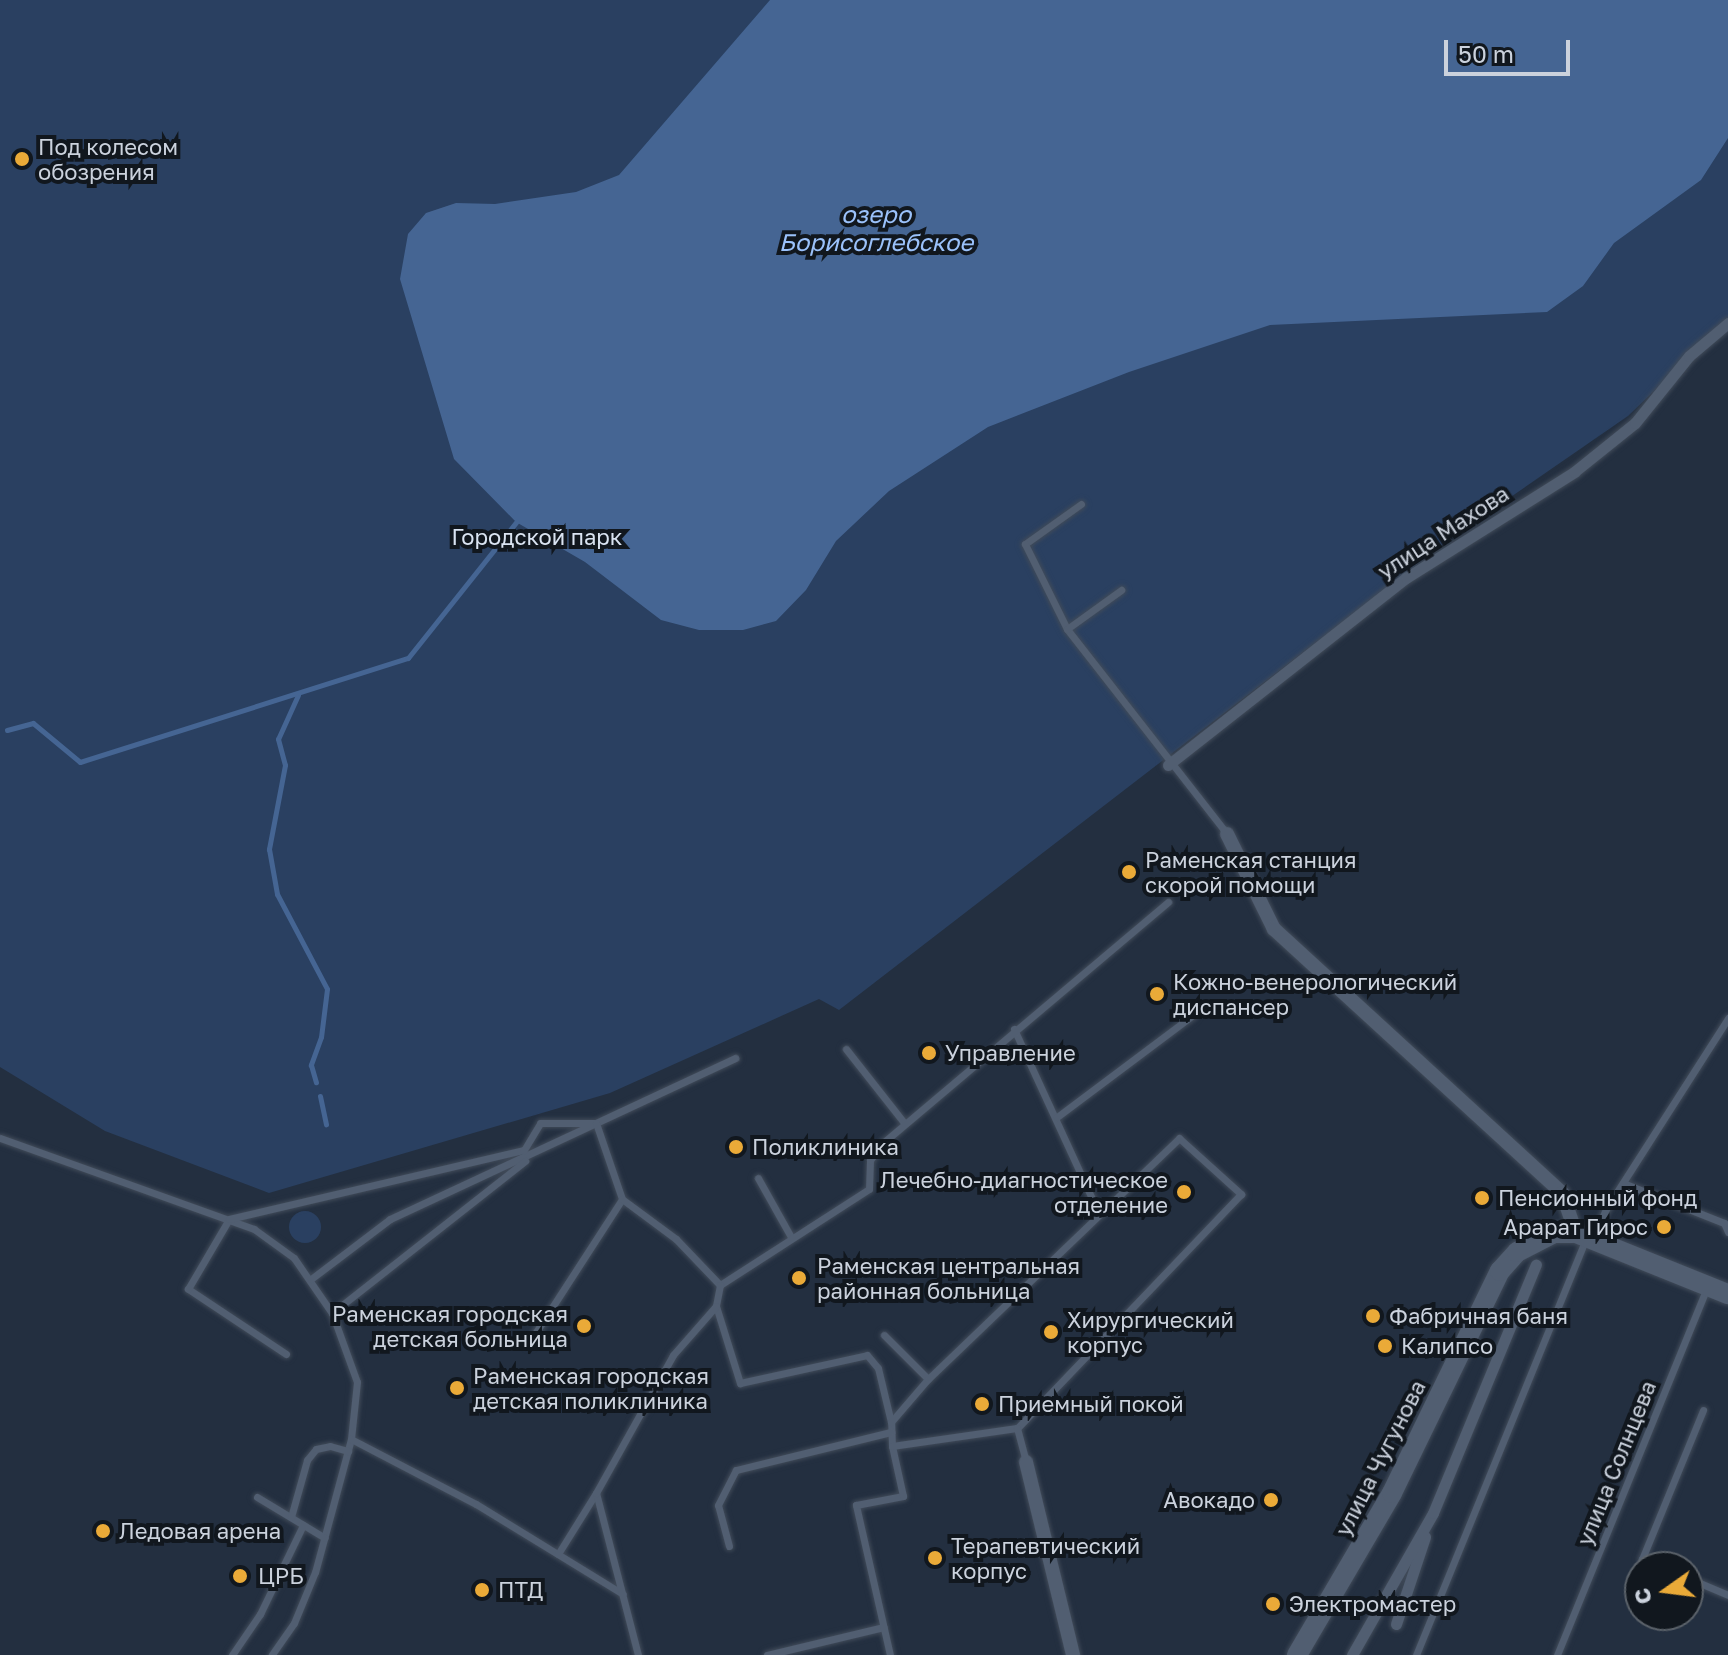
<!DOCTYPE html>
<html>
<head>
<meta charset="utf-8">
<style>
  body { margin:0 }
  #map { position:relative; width:1728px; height:1655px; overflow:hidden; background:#232f40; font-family:"Golos Text",sans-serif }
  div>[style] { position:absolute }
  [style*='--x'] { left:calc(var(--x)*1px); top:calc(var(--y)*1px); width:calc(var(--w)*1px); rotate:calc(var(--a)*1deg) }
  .green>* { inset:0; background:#2a4061 }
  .round { border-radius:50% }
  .water>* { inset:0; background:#456593 }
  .stream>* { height:5px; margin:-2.5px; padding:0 2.5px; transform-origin:2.5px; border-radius:2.5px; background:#456593 }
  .roads { filter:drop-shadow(0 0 2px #414b59) drop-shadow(0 0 2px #414b59) }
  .service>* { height:7px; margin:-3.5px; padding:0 3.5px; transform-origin:3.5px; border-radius:3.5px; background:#515e71 }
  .pedestrian>* { height:11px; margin:-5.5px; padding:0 5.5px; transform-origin:5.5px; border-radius:5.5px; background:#515e71 }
  .minor>* { height:14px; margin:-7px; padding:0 7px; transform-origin:7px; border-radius:7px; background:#515e71 }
  .secondary>* { height:20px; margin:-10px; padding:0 10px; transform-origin:10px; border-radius:10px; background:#515e71 }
  .dots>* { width:22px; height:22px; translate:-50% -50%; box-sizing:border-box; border:4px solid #11171e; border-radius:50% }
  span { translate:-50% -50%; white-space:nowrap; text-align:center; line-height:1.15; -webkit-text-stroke:8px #11171e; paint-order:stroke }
  .poi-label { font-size:22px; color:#cbd2dd }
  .left { translate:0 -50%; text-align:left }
  .right { translate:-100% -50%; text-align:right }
  .street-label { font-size:22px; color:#cbd2dd }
  .park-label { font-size:22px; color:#dae4f2 }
  .water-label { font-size:24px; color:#9bc2fb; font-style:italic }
  .north { position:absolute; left:1624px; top:1551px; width:80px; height:80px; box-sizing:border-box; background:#11171e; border:2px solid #5b626a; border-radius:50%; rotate:256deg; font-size:22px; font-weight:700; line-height:32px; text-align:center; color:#cbd2dd }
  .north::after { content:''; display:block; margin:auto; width:28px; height:36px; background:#eaaa38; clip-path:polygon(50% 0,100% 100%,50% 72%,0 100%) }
  .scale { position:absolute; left:1444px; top:40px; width:126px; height:36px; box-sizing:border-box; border:4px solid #cbd2dd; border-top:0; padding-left:10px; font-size:24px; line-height:28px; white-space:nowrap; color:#cbd2dd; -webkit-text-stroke:6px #11171e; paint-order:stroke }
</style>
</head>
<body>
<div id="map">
  <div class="green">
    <div style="clip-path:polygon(0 0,1728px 0,1728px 320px,1628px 416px,1450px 539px,839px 1010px,819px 999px,610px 1093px,269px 1193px,105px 1131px,0 1067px)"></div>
    <div class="round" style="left:289px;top:1211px;width:32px;height:32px"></div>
  </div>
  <div class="water">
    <div style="clip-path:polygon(770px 0,1728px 0,1728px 138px,1701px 180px,1614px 243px,1583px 286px,1547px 312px,1270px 325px,1129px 372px,988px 427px,889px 491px,836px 541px,806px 590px,776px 621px,743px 630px,699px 630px,661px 620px,585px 562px,516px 522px,454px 459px,400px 279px,408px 234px,426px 213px,456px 203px,495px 204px,576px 192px,619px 175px)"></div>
  </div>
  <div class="stream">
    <div style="--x:298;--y:695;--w:48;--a:114.4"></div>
    <div style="--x:278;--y:739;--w:27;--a:75"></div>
    <div style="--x:285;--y:765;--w:86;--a:100.8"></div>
    <div style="--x:269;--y:849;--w:46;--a:79.9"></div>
    <div style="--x:277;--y:894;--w:107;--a:62.2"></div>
    <div style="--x:327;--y:989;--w:48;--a:97.1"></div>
    <div style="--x:321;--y:1037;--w:30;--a:110"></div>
    <div style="--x:311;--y:1065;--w:18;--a:74"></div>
    <div style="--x:7;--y:730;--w:27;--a:-15"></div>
    <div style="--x:33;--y:723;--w:61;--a:39.7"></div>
    <div style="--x:80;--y:762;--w:344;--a:-17.6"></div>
    <div style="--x:408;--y:658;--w:174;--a:-51.5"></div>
    <div style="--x:320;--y:1096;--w:29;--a:78"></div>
  </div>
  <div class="roads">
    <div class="service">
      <div style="--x:1081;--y:504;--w:69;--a:144.5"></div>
      <div style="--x:1025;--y:544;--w:95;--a:63.7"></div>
      <div style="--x:1067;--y:629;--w:260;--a:52"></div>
      <div style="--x:1067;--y:629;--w:67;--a:-35.8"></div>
      <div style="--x:1014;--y:1029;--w:201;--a:65.3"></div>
      <div style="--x:846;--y:1049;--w:95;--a:51.8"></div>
      <div style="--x:1057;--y:1117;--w:170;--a:-36.9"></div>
      <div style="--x:0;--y:1138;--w:270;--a:19.7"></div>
      <div style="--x:254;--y:1229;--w:49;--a:35.9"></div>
      <div style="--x:294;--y:1258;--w:67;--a:55.4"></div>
      <div style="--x:332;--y:1313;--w:73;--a:70.1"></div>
      <div style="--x:357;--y:1382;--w:57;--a:96"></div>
      <div style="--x:351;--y:1439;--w:138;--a:105.1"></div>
      <div style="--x:315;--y:1572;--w:55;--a:112.4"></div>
      <div style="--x:294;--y:1623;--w:39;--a:125"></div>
      <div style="--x:758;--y:1178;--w:68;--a:60.8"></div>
      <div style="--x:1623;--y:1183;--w:109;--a:21.6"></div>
      <div style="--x:1724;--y:1223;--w:10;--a:66"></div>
      <div style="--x:1594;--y:1237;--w:30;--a:-67"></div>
      <div style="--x:1606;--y:1209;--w:227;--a:-57.4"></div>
      <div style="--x:311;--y:1279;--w:99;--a:-37.2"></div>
      <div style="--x:390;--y:1219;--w:381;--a:-25"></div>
      <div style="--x:720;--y:1285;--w:177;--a:-32.8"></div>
      <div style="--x:869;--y:1189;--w:29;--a:-88"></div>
      <div style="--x:870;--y:1160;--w:23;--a:-52"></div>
      <div style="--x:884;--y:1142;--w:372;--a:-40.2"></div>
      <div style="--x:332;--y:1313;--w:246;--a:-38.2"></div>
      <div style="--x:884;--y:1335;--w:62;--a:45"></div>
      <div style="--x:529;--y:1343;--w:171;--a:-57.1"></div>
      <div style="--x:286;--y:1354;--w:118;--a:-146.4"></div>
      <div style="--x:188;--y:1289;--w:81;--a:-59.6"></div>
      <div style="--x:229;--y:1219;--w:303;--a:-13.2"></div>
      <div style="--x:524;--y:1150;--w:31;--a:-59"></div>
      <div style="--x:540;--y:1123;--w:56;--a:0"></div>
      <div style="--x:596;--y:1123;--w:80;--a:71.1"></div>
      <div style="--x:622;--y:1199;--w:67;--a:36.5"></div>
      <div style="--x:676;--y:1239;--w:64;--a:46.3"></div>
      <div style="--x:720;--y:1285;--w:21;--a:101"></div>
      <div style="--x:716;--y:1306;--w:81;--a:72.7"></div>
      <div style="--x:740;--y:1383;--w:130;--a:-12.4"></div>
      <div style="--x:867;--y:1355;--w:17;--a:50"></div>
      <div style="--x:878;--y:1368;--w:56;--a:76.5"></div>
      <div style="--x:351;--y:1439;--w:141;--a:27.5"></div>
      <div style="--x:476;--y:1504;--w:172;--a:31.5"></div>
      <div style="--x:892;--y:1446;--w:24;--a:-92"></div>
      <div style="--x:891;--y:1422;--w:57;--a:-49.3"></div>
      <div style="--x:928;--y:1379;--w:348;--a:-43.8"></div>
      <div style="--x:1179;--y:1138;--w:84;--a:42.1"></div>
      <div style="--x:1241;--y:1194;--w:324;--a:133.7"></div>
      <div style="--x:257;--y:1497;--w:79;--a:31.1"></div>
      <div style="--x:291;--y:1517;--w:59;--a:-74.3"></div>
      <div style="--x:307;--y:1460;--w:14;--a:-51"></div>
      <div style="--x:316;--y:1449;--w:14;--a:-12"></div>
      <div style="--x:330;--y:1446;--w:19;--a:16"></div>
      <div style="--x:729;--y:1546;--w:42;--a:-105"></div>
      <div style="--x:718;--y:1505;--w:39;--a:-63"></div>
      <div style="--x:736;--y:1470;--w:160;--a:-13.8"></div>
      <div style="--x:558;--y:1554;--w:72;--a:-58.1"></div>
      <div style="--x:1661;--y:1567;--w:21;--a:-157"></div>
      <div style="--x:1642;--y:1559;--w:161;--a:-67.7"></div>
      <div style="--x:1688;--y:1578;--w:43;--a:23"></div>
      <div style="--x:232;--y:1655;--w:50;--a:-55.7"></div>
      <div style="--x:260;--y:1614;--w:99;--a:-64.2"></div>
      <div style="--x:638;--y:1655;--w:167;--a:-104.5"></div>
      <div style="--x:596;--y:1493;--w:158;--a:-60.8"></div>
      <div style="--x:673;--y:1355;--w:65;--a:-48.7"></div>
      <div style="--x:767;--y:1655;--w:120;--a:-13.5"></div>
      <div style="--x:890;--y:1655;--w:154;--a:-102.8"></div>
      <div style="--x:856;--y:1505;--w:48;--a:-10.8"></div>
      <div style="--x:903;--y:1496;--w:51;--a:-102.4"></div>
      <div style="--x:892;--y:1446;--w:126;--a:-8.2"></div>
      <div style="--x:1017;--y:1428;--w:35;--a:75"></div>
      <div style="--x:1416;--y:1655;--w:449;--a:-67.8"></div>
      <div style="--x:1557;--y:1655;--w:397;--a:-67.8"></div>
    </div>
    <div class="pedestrian">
      <div style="--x:1168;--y:765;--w:303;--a:-38.2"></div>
      <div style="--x:1406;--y:578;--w:199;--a:-32.2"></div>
      <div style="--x:1574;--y:472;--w:78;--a:-38.8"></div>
      <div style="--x:1635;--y:423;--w:86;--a:-51.1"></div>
      <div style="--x:1689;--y:356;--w:51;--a:-40.2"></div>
      <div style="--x:1396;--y:1624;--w:92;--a:-71.6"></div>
      <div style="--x:1352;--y:1655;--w:163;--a:-60.3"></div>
      <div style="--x:1433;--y:1513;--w:269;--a:-67.5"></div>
    </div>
    <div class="minor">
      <div style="--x:1227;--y:834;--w:106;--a:63.7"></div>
      <div style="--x:1274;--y:929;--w:391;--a:42.5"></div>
      <div style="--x:1562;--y:1193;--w:42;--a:70.7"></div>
      <div style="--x:1026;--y:1462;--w:199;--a:76.3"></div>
    </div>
    <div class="secondary">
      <div style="--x:1297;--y:1655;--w:188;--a:-59.6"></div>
      <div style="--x:1392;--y:1493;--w:247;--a:-64.1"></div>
      <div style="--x:1500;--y:1271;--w:25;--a:-48"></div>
      <div style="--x:1517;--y:1252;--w:42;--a:-27.2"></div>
      <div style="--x:1554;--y:1233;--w:22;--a:0"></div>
      <div style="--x:1576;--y:1233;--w:164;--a:21.9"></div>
    </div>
  </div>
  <div class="dots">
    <div style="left:22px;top:159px;background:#eaaa38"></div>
    <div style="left:1129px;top:872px;background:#eaaa38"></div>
    <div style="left:1157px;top:994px;background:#eaaa38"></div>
    <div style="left:929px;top:1053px;background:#eaaa38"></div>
    <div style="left:736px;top:1147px;background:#eaaa38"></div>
    <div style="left:1184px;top:1192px;background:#eaaa38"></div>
    <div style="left:1482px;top:1198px;background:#eaaa38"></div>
    <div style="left:1664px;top:1227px;background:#eaaa38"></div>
    <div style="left:799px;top:1278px;background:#eaaa38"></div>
    <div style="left:1373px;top:1316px;background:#eaaa38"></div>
    <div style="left:584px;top:1326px;background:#eaaa38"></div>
    <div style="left:1051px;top:1332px;background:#eaaa38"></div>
    <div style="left:1385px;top:1346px;background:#eaaa38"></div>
    <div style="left:457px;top:1388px;background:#eaaa38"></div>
    <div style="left:982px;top:1404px;background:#eaaa38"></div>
    <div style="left:1271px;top:1500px;background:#eaaa38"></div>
    <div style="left:103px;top:1531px;background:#eaaa38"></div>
    <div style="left:935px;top:1558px;background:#eaaa38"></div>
    <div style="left:240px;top:1576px;background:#eaaa38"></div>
    <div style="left:482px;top:1590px;background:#eaaa38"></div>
    <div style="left:1273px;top:1604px;background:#eaaa38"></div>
  </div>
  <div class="poi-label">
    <span class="left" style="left:38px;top:159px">Под колесом<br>обозрения</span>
    <span class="left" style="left:1145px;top:872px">Раменская станция<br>скорой помощи</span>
    <span class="left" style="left:1173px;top:994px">Кожно-венерологический<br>диспансер</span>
    <span class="left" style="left:945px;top:1053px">Управление</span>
    <span class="left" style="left:752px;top:1147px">Поликлиника</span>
    <span class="right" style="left:1168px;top:1192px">Лечебно-диагностическое<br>отделение</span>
    <span class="left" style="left:1498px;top:1198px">Пенсионный фонд</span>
    <span class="right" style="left:1648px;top:1227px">Арарат Гирос</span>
    <span class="left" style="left:817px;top:1278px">Раменская центральная<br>районная больница</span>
    <span class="right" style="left:568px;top:1326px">Раменская городская<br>детская больница</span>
    <span class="left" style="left:1389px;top:1316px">Фабричная баня</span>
    <span class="left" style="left:1067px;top:1332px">Хирургический<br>корпус</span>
    <span class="left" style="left:1401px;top:1346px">Калипсо</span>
    <span class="left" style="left:473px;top:1388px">Раменская городская<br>детская поликлиника</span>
    <span class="left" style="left:998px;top:1404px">Приемный покой</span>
    <span class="right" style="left:1255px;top:1500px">Авокадо</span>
    <span class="left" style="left:119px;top:1531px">Ледовая арена</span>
    <span class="left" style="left:951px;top:1558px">Терапевтический<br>корпус</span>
    <span class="left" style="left:258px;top:1576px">ЦРБ</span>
    <span class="left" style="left:498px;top:1590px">ПТД</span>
    <span class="left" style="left:1289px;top:1604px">Электромастер</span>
  </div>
  <div class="street-label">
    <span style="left:1443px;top:532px;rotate:-33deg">улица Махова</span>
    <span style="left:1380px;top:1458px;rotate:-63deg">улица Чугунова</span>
    <span style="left:1616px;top:1463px;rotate:-68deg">улица Солнцева</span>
  </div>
  <div class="park-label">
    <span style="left:537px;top:537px">Городской парк</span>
  </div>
  <div class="water-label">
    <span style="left:876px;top:228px">озеро<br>Борисоглебское</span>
  </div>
  <div class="north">С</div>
  <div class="scale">50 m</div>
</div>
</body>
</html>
